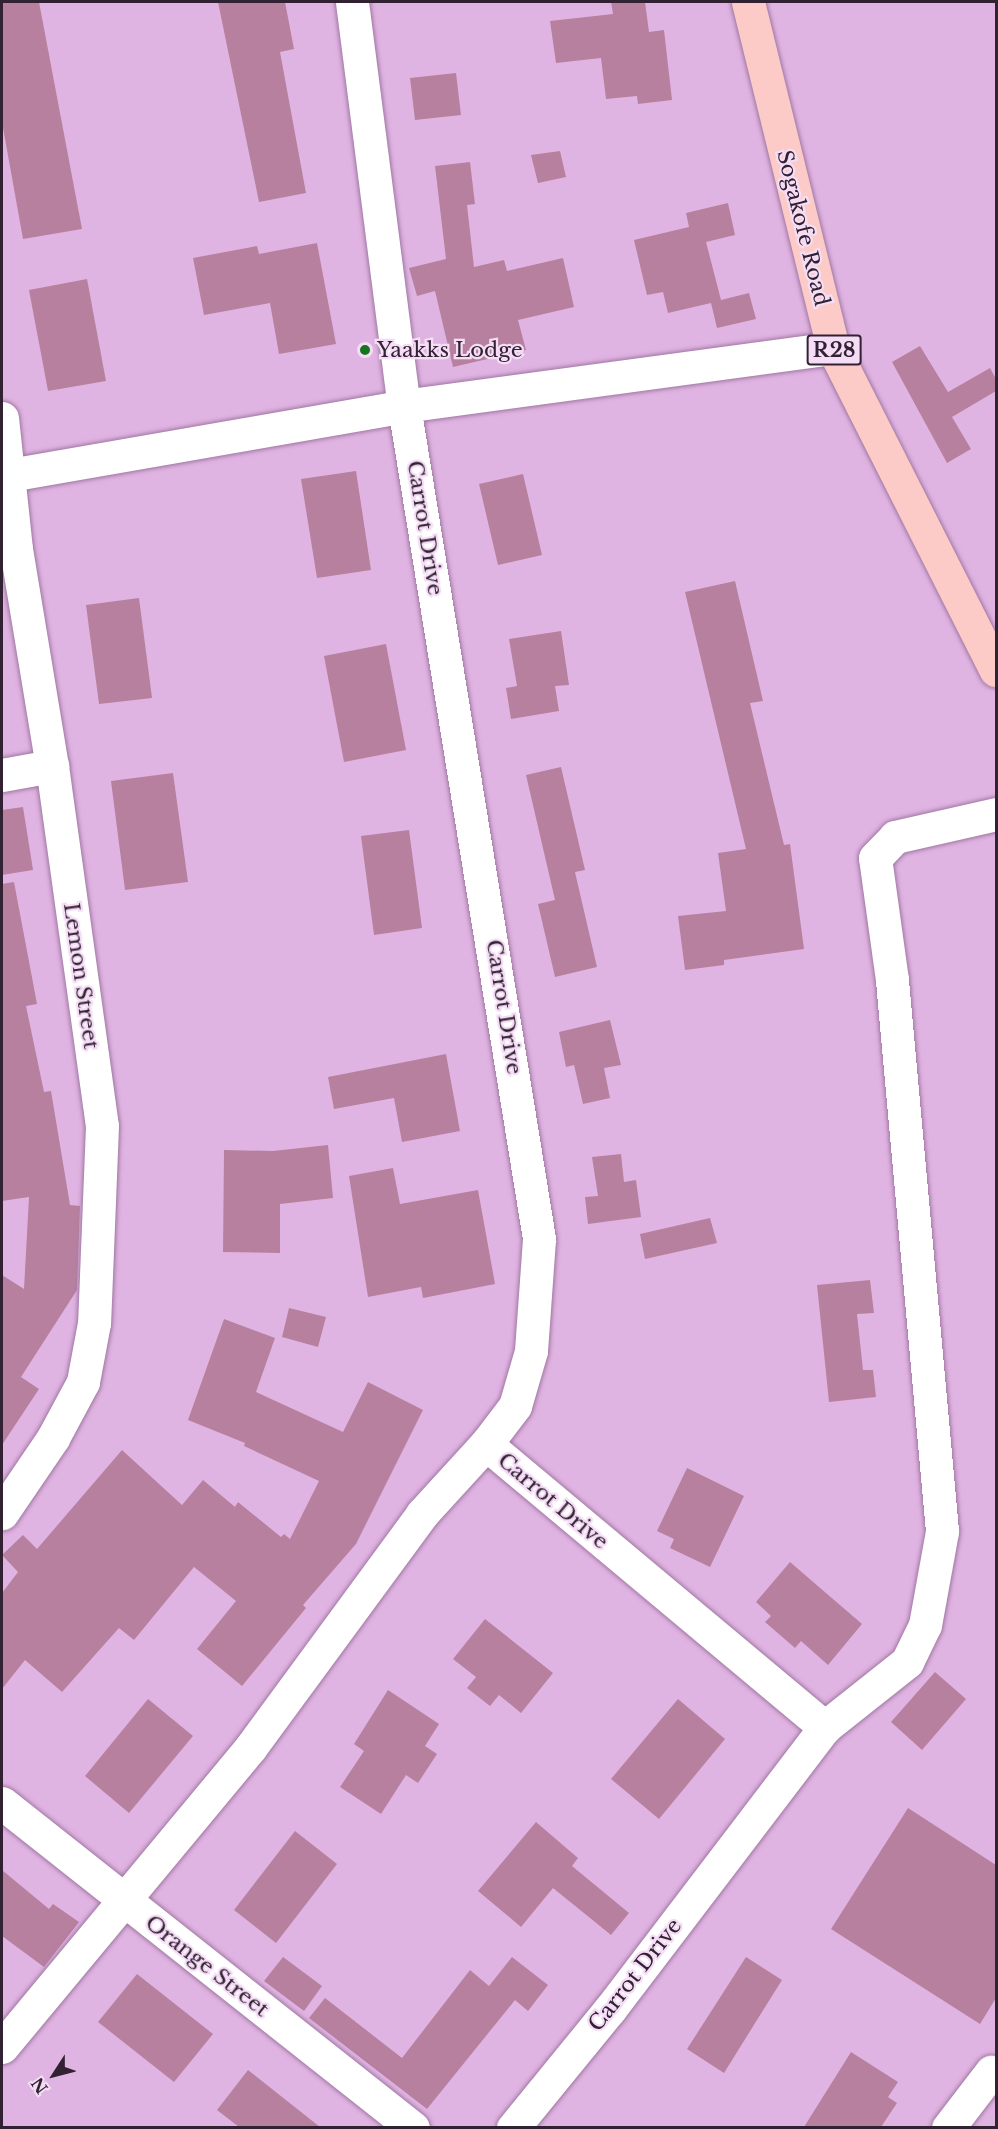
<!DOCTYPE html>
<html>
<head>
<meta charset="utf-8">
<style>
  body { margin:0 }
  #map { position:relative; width:998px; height:2129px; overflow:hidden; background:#e0b4e2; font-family:"Libre Baskerville",serif }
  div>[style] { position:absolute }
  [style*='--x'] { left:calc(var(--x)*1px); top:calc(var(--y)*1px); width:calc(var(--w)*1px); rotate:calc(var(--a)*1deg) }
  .building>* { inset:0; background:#b7809f }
  .roads { filter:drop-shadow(0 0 2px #a077a3) drop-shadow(0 0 2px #a077a3) }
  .minor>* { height:33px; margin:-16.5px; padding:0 16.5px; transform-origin:16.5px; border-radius:16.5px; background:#fff }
  .major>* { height:33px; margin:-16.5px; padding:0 16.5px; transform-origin:16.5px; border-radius:16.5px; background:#fccbc7 }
  .dots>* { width:16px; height:16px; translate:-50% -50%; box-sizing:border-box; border:3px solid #f4ddf5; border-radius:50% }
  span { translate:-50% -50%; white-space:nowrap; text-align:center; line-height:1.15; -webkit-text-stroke:4.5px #f4ddf5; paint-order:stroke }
  .shield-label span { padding:2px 4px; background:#f4ddf5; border:2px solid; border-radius:4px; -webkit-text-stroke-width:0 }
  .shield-label { font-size:20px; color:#322133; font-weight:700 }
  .street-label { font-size:21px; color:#322133 }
  .poi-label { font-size:21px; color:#322133 }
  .left { translate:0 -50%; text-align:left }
  .frame { position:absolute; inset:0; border:3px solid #322133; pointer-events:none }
  .north { position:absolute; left:24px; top:2045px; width:60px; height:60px; -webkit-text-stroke:4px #f4ddf5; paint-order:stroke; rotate:234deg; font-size:16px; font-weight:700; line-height:24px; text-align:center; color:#322133 }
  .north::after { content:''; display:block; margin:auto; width:21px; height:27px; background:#322133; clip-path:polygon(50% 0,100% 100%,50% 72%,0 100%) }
</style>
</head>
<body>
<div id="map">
  <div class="building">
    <div style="clip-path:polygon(2px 2px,39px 2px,82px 229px,23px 239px,2px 122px)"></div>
    <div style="clip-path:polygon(218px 2px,285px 2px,294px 49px,280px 52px,306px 193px,259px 202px)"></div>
    <div style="clip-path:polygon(611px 2px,645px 2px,649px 32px,664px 30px,672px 100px,638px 104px,637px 96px,606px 99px,601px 58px,556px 63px,550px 21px,613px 14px)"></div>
    <div style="clip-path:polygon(456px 73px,461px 115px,415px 120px,410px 78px)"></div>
    <div style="clip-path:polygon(560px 151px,566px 177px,538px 183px,531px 155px)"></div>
    <div style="clip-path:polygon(470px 162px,475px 204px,467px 205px,474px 267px,504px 260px,507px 271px,563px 258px,574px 307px,518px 320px,526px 350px,453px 367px,435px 291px,417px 296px,409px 268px,446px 259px,435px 166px)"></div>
    <div style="clip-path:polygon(728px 203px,735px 235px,706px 242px,721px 300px,749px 293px,756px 319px,717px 328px,711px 303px,668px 313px,663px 292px,647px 295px,634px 240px,689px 227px,686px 213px)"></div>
    <div style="clip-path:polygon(317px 243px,336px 344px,279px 354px,270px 303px,204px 315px,193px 258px,257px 246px,259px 254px)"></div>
    <div style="clip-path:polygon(87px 279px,106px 381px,48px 391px,29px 290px)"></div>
    <div style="clip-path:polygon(920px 346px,948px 392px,990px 368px,996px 379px,996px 391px,952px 417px,971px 449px,947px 463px,892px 362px)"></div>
    <div style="clip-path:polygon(356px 471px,371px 570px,317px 578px,301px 479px)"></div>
    <div style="clip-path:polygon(523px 474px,542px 555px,498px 565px,479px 484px)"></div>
    <div style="clip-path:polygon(735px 581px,763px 701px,750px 703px,784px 845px,790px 844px,804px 949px,724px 960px,724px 965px,685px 970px,678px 916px,726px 911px,718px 853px,746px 849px,685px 592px)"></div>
    <div style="clip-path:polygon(139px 598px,152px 698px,99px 704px,86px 605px)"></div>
    <div style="clip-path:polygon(561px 631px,569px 685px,555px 686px,559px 711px,511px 719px,506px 688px,517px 686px,509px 639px)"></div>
    <div style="clip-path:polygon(386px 644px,406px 750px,344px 762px,324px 656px)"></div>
    <div style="clip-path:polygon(561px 767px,585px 870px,575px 872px,597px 967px,555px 977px,538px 904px,555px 900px,526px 775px)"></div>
    <div style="clip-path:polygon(173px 773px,188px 882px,125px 890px,111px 781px)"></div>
    <div style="clip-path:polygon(23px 807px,33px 870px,2px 875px,2px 810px)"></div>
    <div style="clip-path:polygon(409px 830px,422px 928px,374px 935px,361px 836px)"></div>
    <div style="clip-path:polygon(14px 882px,37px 1004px,26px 1006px,44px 1092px,51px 1091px,70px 1205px,80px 1206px,77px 1290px,21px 1377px,39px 1389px,2px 1445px,2px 1275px,24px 1289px,29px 1197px,2px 1201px,2px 884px)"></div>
    <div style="clip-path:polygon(610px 1020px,621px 1065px,604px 1068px,610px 1098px,583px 1104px,574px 1065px,566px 1067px,559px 1032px)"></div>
    <div style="clip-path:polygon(446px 1054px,460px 1131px,402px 1142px,394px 1098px,334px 1109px,328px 1077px)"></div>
    <div style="clip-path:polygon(328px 1145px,333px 1198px,280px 1204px,280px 1253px,223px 1252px,224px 1150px,273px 1151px)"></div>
    <div style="clip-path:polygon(621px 1154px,624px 1182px,636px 1180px,641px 1217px,588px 1224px,585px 1197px,598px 1196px,592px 1157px)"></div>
    <div style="clip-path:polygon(393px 1168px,400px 1204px,478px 1190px,495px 1284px,423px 1298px,421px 1287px,368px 1297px,349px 1176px)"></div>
    <div style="clip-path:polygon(710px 1218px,717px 1243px,645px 1259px,640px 1234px)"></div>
    <div style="clip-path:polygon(870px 1280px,874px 1313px,857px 1314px,863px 1370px,873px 1370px,876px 1397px,829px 1402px,817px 1285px)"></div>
    <div style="clip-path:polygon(289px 1308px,326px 1317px,318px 1347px,282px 1337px)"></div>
    <div style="clip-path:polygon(224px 1319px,275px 1338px,256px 1392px,343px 1432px,368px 1382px,423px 1410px,356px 1544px,303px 1605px,306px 1608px,242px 1686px,197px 1649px,236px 1601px,194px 1567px,134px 1640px,119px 1628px,62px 1692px,25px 1660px,2px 1689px,2px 1593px,18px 1572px,2px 1555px,23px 1535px,37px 1549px,122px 1450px,182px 1505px,203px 1480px,235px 1507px,238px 1502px,281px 1537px,284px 1534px,290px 1539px,319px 1481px,244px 1446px,245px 1443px,188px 1420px)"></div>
    <div style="clip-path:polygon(687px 1468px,744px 1496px,710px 1567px,670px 1548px,674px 1539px,657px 1531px)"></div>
    <div style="clip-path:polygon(790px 1562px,862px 1624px,828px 1665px,801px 1641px,795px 1648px,765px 1622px,771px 1616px,756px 1602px)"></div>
    <div style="clip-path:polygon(485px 1619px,553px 1673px,521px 1713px,499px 1695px,490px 1706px,467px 1688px,476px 1677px,453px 1659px)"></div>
    <div style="clip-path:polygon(935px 1672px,966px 1699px,922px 1750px,891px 1722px)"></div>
    <div style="clip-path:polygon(388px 1690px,439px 1724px,425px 1746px,437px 1754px,418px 1783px,406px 1775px,381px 1814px,340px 1787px,364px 1751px,354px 1744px)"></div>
    <div style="clip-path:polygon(148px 1699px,193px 1736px,129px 1813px,85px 1776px)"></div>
    <div style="clip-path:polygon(678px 1699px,725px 1739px,659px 1819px,611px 1779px)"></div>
    <div style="clip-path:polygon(908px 1808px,996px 1865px,996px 1998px,980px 2024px,831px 1929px)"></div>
    <div style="clip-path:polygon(536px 1822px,578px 1858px,572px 1866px,629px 1913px,611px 1935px,553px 1888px,521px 1927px,478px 1891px)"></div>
    <div style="clip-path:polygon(295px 1831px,337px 1864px,276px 1943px,234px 1910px)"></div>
    <div style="clip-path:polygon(2px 1870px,49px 1909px,53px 1904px,79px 1922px,44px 1967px,2px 1936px)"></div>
    <div style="clip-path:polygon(283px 1957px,322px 1986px,304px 2011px,264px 1981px)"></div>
    <div style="clip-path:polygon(512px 1957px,548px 1985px,528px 2011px,515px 2000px,427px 2109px,309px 2018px,325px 1998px,402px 2058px,470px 1970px,489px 1986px)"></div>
    <div style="clip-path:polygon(746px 1957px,782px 1980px,724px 2073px,687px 2049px)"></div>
    <div style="clip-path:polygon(137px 1974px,213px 2034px,174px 2082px,98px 2022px)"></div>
    <div style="clip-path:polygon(851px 2052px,898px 2082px,888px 2097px,897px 2103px,881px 2127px,804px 2127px)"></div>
    <div style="clip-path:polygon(248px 2070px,320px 2127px,239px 2127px,217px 2110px)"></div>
  </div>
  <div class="roads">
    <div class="minor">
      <div style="--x:352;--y:2;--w:407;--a:82.7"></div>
      <div style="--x:404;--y:406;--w:844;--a:80.79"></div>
      <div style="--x:539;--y:1239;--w:112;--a:94.1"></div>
      <div style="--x:531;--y:1351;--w:57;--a:106.2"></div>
      <div style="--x:515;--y:1406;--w:48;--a:127.3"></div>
      <div style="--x:486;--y:1444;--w:442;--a:39.9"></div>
      <div style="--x:825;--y:1727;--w:355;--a:127.3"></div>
      <div style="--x:610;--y:2009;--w:154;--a:129.2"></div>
      <div style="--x:2;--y:418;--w:132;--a:83.9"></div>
      <div style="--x:16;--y:549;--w:220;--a:80.6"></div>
      <div style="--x:52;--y:766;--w:363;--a:82.1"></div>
      <div style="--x:102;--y:1126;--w:197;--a:92.3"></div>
      <div style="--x:94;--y:1323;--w:60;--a:100.6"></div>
      <div style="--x:83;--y:1382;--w:64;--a:118.2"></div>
      <div style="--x:53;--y:1438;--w:91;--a:124.2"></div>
      <div style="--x:10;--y:475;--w:400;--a:-9.9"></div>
      <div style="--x:404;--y:406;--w:433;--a:-7.7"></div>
      <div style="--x:2;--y:775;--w:51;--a:-10.2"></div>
      <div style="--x:825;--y:1727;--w:105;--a:-38.4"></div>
      <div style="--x:907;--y:1662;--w:41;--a:-64.1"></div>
      <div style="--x:925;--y:1625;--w:96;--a:-79.7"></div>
      <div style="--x:942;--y:1531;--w:553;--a:-95.19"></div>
      <div style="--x:892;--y:980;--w:123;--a:-97.9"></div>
      <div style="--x:875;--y:858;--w:29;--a:-46"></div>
      <div style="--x:895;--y:837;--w:104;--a:-12.8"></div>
      <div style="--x:2;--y:1803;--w:524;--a:38.34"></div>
      <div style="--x:2;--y:2047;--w:390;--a:-50.3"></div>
      <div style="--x:251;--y:1747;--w:289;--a:-53.7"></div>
      <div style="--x:422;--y:1514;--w:95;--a:-47.6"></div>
      <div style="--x:948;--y:2128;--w:71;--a:-52.5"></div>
    </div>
    <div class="major">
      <div style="--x:748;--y:2;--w:356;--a:76.2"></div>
      <div style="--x:833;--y:348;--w:361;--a:63.2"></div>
    </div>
  </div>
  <div class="dots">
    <div style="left:365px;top:350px;background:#167321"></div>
  </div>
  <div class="shield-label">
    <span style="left:834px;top:350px">R28</span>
  </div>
  <div class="street-label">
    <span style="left:803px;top:228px;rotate:76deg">Sogakofe Road</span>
    <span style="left:425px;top:528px;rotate:81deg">Carrot Drive</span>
    <span style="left:81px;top:976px;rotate:82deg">Lemon Street</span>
    <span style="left:504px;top:1007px;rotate:81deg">Carrot Drive</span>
    <span style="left:553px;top:1501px;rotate:40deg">Carrot Drive</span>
    <span style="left:207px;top:1966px;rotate:38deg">Orange Street</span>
    <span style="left:635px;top:1975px;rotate:-52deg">Carrot Drive</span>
  </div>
  <div class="poi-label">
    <span class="left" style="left:377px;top:350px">Yaakks Lodge</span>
  </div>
  <div class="frame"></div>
  <div class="north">N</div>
</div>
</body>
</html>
